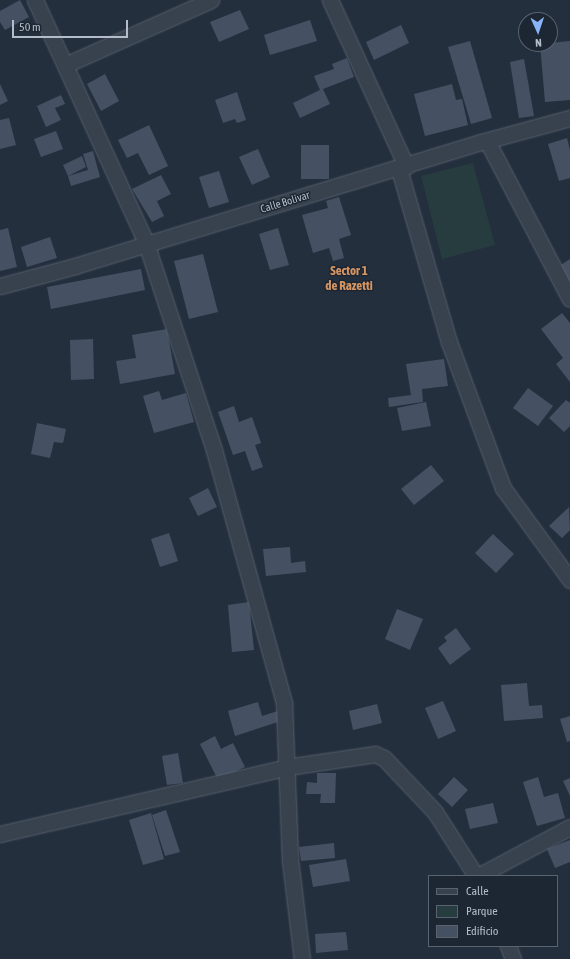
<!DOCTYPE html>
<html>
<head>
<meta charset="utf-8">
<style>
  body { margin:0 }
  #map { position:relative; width:570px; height:959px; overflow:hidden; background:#242f3e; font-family:"Asap Condensed",sans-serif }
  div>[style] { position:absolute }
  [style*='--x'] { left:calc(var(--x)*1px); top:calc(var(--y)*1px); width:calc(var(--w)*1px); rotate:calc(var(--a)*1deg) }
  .green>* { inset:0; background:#263c3f }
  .building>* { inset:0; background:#455162 }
  .roads { filter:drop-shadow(0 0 1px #565f6c) drop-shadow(0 0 1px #565f6c) }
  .minor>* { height:15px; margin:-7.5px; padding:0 7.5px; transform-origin:7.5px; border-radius:7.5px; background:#38414e }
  span { translate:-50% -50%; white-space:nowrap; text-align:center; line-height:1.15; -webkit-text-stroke:3px #1d2633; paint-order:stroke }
  .street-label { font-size:11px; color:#b4bcc9 }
  .quarter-label { font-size:13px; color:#d59563; font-weight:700 }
  .legend { position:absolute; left:428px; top:875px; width:130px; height:72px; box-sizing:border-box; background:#1d2633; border:1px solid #59626f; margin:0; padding:5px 7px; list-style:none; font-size:12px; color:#b4bcc9 }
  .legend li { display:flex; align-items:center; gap:8px; height:20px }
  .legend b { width:20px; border:1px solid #59626f }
  .north { position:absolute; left:518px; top:12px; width:40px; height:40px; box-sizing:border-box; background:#1d2633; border:1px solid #59626f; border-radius:50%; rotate:177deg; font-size:11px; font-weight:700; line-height:16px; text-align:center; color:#b4bcc9 }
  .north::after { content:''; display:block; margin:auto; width:14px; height:18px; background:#8ab4f8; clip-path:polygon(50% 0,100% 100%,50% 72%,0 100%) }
  .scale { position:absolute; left:12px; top:20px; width:116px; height:18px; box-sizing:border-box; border:2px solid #b4bcc9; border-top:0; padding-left:5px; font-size:12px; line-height:14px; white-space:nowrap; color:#b4bcc9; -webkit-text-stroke:3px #1d2633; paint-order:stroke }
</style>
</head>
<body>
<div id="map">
  <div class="green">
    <div style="clip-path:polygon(473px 163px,495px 245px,442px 259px,421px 176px)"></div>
  </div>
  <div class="building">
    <div style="clip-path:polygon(20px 0,29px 17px,5px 30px,0 22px,0 11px)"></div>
    <div style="clip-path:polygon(240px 10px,249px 29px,219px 42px,210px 22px)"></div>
    <div style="clip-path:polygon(310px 20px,317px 41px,270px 55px,264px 35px)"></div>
    <div style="clip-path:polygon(401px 25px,409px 43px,374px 60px,366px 42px)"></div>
    <div style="clip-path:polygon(470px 41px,492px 118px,471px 124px,448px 47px)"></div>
    <div style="clip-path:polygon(570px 41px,570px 100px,545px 102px,540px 44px)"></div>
    <div style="clip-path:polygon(347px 58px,354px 77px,323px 89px,330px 104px,300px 118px,293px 103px,320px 90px,314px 76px,334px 69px,332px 64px)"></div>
    <div style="clip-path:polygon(524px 59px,534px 116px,519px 118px,510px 62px)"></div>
    <div style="clip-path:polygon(105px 74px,119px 101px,101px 111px,87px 84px)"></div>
    <div style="clip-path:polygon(0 84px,8px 101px,0 105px)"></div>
    <div style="clip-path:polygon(452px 84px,456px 100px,462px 99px,468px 125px,425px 136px,414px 94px)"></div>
    <div style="clip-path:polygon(237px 92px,246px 120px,237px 123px,235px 119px,223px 123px,215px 100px)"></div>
    <div style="clip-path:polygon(61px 95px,65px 104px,55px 108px,61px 120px,46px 127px,37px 106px)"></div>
    <div style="clip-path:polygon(9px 118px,16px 145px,0 149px,0 120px)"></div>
    <div style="clip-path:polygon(149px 125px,168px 166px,149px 175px,138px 153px,127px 158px,118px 140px)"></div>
    <div style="clip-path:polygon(56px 131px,63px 149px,41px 157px,34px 139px)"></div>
    <div style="clip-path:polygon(567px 138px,570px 150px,570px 178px,559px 181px,548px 144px)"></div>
    <div style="clip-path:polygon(301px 145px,329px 145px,329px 179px,301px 179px)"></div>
    <div style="clip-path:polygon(258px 149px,270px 177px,252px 185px,239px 157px)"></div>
    <div style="clip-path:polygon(93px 151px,100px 177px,71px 186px,68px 176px,88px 170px,83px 154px)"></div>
    <div style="clip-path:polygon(82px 156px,86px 167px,68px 176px,63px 165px)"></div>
    <div style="clip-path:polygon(219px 171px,229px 202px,209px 208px,199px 177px)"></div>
    <div style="clip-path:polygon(161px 175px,171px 194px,157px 201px,164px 216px,152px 222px,132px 189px)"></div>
    <div style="clip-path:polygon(339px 197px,351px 235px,339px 239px,344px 258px,333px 261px,329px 248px,313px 253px,302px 215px,328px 208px,326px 201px)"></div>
    <div style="clip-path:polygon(8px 228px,17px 267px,0 271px,0 230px)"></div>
    <div style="clip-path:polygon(278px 228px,289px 265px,270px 270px,259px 234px)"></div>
    <div style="clip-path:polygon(50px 237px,57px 258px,27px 267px,21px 247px)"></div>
    <div style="clip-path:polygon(203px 254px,218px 312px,189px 319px,174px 261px)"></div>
    <div style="clip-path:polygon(570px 259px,570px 284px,559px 266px)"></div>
    <div style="clip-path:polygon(141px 269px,145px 290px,51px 309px,47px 287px)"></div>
    <div style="clip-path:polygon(562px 313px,570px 323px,570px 382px,556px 364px,563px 358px,541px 329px)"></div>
    <div style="clip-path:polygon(167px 329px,175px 374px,120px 384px,116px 361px,136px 358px,132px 335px)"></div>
    <div style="clip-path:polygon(93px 339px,94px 379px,71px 380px,70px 340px)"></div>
    <div style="clip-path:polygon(444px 359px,448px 386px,422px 389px,423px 402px,389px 407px,388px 398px,411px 395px,406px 364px)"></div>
    <div style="clip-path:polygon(528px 388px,553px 406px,538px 426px,513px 408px)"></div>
    <div style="clip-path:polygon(159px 391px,162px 400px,186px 393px,194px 422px,154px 433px,143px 396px)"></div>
    <div style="clip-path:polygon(566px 400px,570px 403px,570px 426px,564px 432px,549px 418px)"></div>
    <div style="clip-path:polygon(426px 402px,431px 426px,402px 431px,397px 408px)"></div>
    <div style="clip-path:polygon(234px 406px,239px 422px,252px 417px,261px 443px,255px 445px,263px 467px,252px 471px,245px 451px,233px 455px,218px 412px)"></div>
    <div style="clip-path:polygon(37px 423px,66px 429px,63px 443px,54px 442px,50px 458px,31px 454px)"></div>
    <div style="clip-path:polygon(431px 465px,444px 481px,414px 505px,401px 489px)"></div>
    <div style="clip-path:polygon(208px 488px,217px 507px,198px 516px,189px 498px)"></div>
    <div style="clip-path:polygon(569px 507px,570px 530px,562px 538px,549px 526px)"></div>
    <div style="clip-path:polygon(169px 533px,178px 561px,160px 567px,151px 539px)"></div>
    <div style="clip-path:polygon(493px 534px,514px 554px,496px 573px,475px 553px)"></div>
    <div style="clip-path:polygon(290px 547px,291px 563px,305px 561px,306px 572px,266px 576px,263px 549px)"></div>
    <div style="clip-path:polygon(249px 602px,254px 650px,232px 652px,228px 605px)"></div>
    <div style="clip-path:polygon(397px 609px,423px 619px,410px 650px,385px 639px)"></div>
    <div style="clip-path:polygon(456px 628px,471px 649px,450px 665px,438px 648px,447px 641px,444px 637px)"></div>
    <div style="clip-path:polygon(527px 683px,529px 706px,542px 705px,543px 718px,504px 721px,501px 685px)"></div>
    <div style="clip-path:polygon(443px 701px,456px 731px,438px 739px,425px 708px)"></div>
    <div style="clip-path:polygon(258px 702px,262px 716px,278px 711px,281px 721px,235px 736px,228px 711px)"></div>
    <div style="clip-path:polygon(377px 704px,382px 723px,353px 730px,349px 711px)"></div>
    <div style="clip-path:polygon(570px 716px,570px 741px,567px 742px,560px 719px)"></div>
    <div style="clip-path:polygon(215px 736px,221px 749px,233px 743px,245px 767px,218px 780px,200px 744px)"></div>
    <div style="clip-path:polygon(178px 753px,183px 783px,167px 785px,162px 756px)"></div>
    <div style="clip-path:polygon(317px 773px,336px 773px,335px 803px,320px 803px,321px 794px,306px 794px,307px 782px,317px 783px)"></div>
    <div style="clip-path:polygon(454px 777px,468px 790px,452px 807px,438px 794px)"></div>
    <div style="clip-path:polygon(538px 777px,544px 797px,558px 793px,565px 818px,537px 826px,523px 782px)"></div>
    <div style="clip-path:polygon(570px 778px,570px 796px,563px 781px)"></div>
    <div style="clip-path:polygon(493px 803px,498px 823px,470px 829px,465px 809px)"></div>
    <div style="clip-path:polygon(166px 810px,180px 852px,165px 856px,152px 815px)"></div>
    <div style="clip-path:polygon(151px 813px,164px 859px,143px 865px,129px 820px)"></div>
    <div style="clip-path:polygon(570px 840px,570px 862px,555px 868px,547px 849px)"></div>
    <div style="clip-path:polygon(334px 843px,335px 858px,301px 861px,299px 847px)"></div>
    <div style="clip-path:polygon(346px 859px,350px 881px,313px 887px,309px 865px)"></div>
    <div style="clip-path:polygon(346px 932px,348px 950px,316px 953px,315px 934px)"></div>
  </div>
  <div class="roads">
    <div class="minor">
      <div style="--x:35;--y:0;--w:267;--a:65.4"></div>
      <div style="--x:146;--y:243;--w:218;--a:71.8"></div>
      <div style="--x:214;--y:450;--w:263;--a:74.5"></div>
      <div style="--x:284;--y:703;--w:157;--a:87.8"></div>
      <div style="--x:290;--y:860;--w:100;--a:83.1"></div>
      <div style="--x:330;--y:0;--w:183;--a:65.4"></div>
      <div style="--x:65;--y:65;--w:160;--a:-24"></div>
      <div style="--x:487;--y:141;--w:178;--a:62.3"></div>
      <div style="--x:399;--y:169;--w:180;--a:73.9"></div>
      <div style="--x:449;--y:342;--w:156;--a:69.7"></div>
      <div style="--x:503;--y:488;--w:114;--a:53.9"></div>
      <div style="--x:0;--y:286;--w:78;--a:-14.9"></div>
      <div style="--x:75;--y:266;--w:425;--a:-17"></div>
      <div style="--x:481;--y:142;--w:92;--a:-15.1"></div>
      <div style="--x:0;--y:834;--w:295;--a:-13.1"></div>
      <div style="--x:287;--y:767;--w:89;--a:-8.4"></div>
      <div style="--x:375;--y:754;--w:10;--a:24"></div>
      <div style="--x:384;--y:758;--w:74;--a:46.6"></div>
      <div style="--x:435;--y:812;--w:76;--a:57.4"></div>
      <div style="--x:478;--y:876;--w:104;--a:-28"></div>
      <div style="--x:508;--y:946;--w:14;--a:69"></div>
    </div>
  </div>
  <div class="street-label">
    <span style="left:285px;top:202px;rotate:-17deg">Calle Bolivar</span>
  </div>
  <div class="quarter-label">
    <span style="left:349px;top:279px">Sector 1<br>de Razetti</span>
  </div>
  <ul class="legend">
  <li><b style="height:5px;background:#38414e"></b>Calle</li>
  <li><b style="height:11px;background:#263c3f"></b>Parque</li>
  <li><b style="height:11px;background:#455162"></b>Edificio</li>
  </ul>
  <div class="north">N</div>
  <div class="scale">50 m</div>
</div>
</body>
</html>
